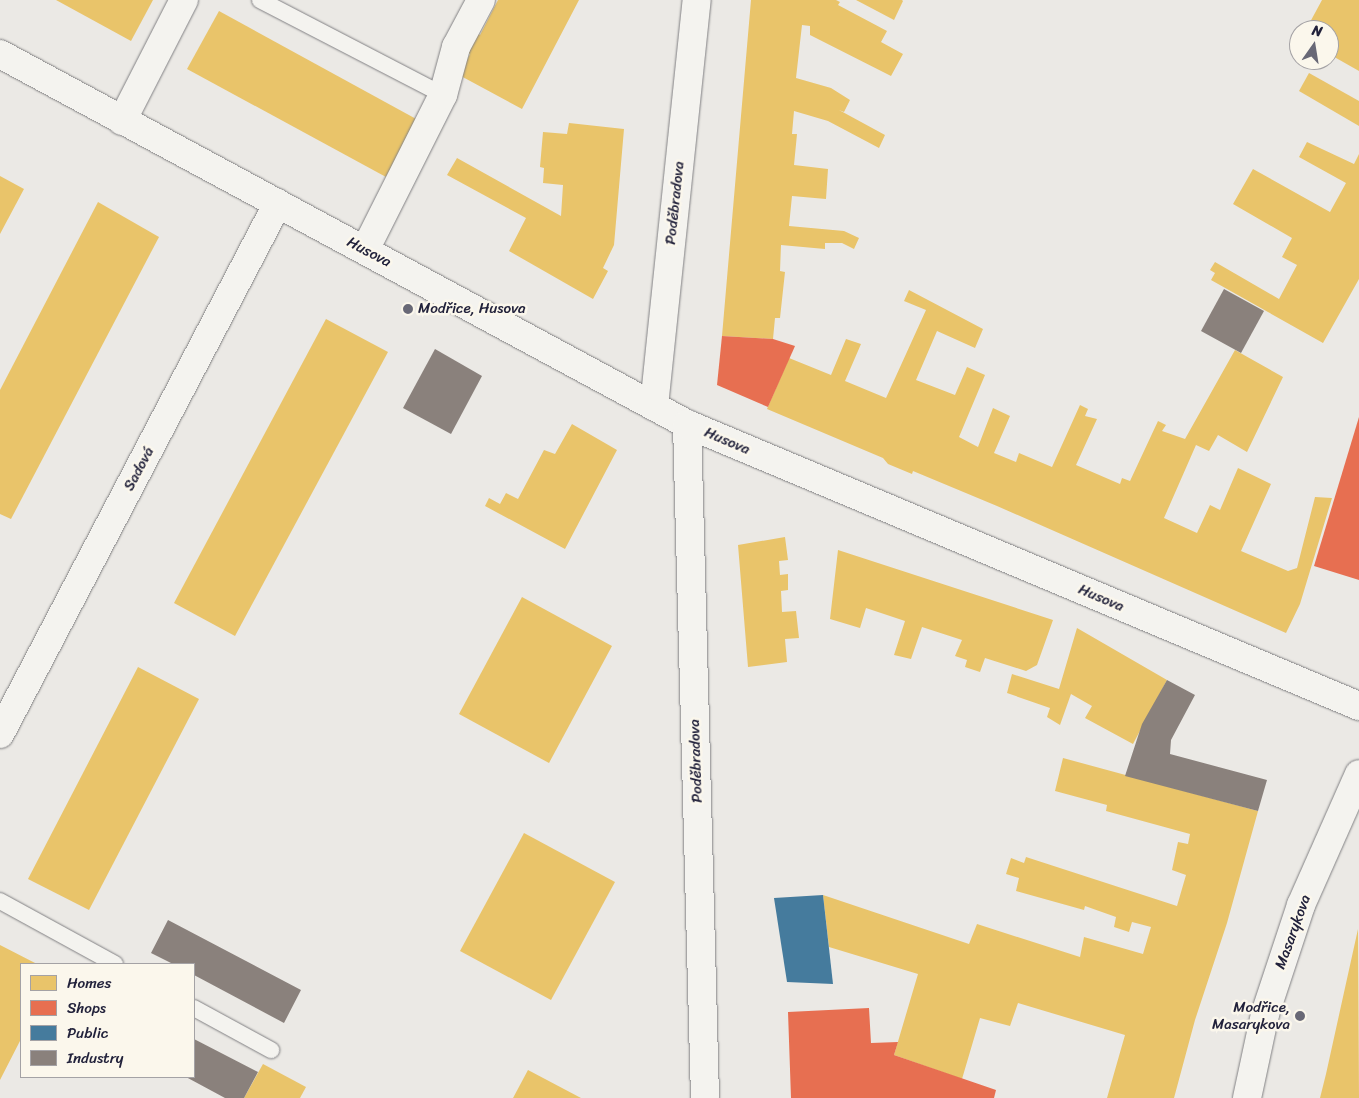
<!DOCTYPE html>
<html>
<head>
<meta charset="utf-8">
<style>
  body { margin:0 }
  #map { position:relative; width:1359px; height:1098px; overflow:hidden; background:#ebe9e5; font-family:Sriracha,sans-serif }
  div>[style] { position:absolute }
  [style*='--x'] { left:calc(var(--x)*1px); top:calc(var(--y)*1px); width:calc(var(--w)*1px); rotate:calc(var(--a)*1deg) }
  .homes>* { inset:0; background:#e9c46a }
  .shops>* { inset:0; background:#e76f51 }
  .public>* { inset:0; background:#457b9d }
  .industry>* { inset:0; background:#8a817c }
  .roads { filter:drop-shadow(0 0 1px #818083) drop-shadow(0 0 1px #818083) }
  .lane>* { height:16px; margin:-8px; padding:0 8px; transform-origin:8px; border-radius:8px; background:#f4f3ef }
  .street>* { height:28px; margin:-14px; padding:0 14px; transform-origin:14px; border-radius:14px; background:#f4f3ef }
  .secondary>* { height:28px; margin:-14px; padding:0 14px; transform-origin:14px; border-radius:14px; background:#f4f3ef }
  .dots>* { width:14px; height:14px; translate:-50% -50%; box-sizing:border-box; border:2px solid #fbf7ec; border-radius:50% }
  span { translate:-50% -50%; white-space:nowrap; text-align:center; line-height:1.15; -webkit-text-stroke:5px #fbf7ec; paint-order:stroke }
  .street-label { font-size:15px; color:#22223b }
  .poi-label { font-size:15px; color:#22223b }
  .left { translate:0 -50%; text-align:left }
  .right { translate:-100% -50%; text-align:right }
  .legend { position:absolute; left:20px; top:963px; width:175px; height:115px; box-sizing:border-box; background:#fbf7ec; border:1px solid #a4a2a5; margin:0; padding:6px 9px; list-style:none; font-size:15px; color:#22223b }
  .legend li { display:flex; align-items:center; gap:10px; height:25px }
  .legend b { width:25px; border:1px solid #a4a2a5 }
  .north { position:absolute; left:1289px; top:20px; width:50px; height:50px; box-sizing:border-box; background:#fbf7ec; border:1px solid #a4a2a5; border-radius:50%; rotate:13deg; font-size:14px; font-weight:700; line-height:20px; text-align:center; color:#22223b }
  .north::after { content:''; display:block; margin:auto; width:18px; height:22px; background:#686876; clip-path:polygon(50% 0,100% 100%,50% 72%,0 100%) }
</style>
</head>
<body>
<div id="map">
  <div class="homes">
    <div style="clip-path:polygon(56px 0,153px 0,131px 41px)"></div>
    <div style="clip-path:polygon(498px 0,579px 0,522px 109px,459px 75px,470px 54px,461px 49px,472px 30px,480px 35px)"></div>
    <div style="clip-path:polygon(751px 0,836px 0,840px 2px,838px 5px,887px 31px,881px 42px,903px 54px,891px 76px,810px 35px,810px 26px,802px 25px,796px 78px,831px 88px,850px 100px,844px 112px,839px 110px,885px 135px,879px 148px,828px 121px,794px 111px,792px 134px,797px 134px,794px 165px,828px 169px,826px 199px,792px 196px,789px 226px,844px 231px,859px 238px,854px 249px,842px 243px,825px 243px,825px 249px,781px 245px,780px 271px,785px 272px,780px 318px,775px 318px,773px 339px,722px 336px)"></div>
    <div style="clip-path:polygon(856px 0,902px 0,903px 1px,894px 20px)"></div>
    <div style="clip-path:polygon(1322px 0,1359px 0,1359px 71px,1329px 54px,1329px 30px,1320px 30px,1309px 24px)"></div>
    <div style="clip-path:polygon(219px 11px,418px 120px,386px 177px,187px 69px)"></div>
    <div style="clip-path:polygon(1309px 73px,1359px 101px,1359px 126px,1299px 91px)"></div>
    <div style="clip-path:polygon(569px 123px,624px 129px,614px 245px,603px 268px,608px 271px,593px 299px,509px 251px,526px 218px,447px 175px,457px 158px,561px 216px,563px 185px,543px 183px,544px 168px,540px 167px,543px 132px,567px 134px)"></div>
    <div style="clip-path:polygon(1307px 142px,1354px 164px,1359px 154px,1359px 279px,1323px 343px,1211px 280px,1215px 273px,1210px 270px,1215px 262px,1279px 299px,1297px 265px,1282px 257px,1292px 238px,1233px 204px,1253px 169px,1330px 212px,1346px 183px,1299px 157px)"></div>
    <div style="clip-path:polygon(0 176px,24px 189px,0 234px)"></div>
    <div style="clip-path:polygon(98px 202px,159px 237px,11px 519px,0 514px,0 390px)"></div>
    <div style="clip-path:polygon(909px 290px,983px 329px,975px 348px,937px 331px,916px 380px,955px 395px,967px 367px,985px 375px,959px 437px,978px 447px,993px 408px,1010px 416px,994px 453px,1016px 462px,1019px 453px,1052px 467px,1080px 405px,1088px 409px,1085px 416px,1097px 419px,1076px 465px,1120px 484px,1122px 478px,1130px 481px,1158px 421px,1166px 425px,1162px 431px,1185px 439px,1235px 350px,1283px 377px,1247px 452px,1218px 435px,1209px 451px,1196px 445px,1164px 518px,1197px 533px,1210px 505px,1220px 510px,1238px 468px,1271px 484px,1241px 551px,1288px 571px,1297px 568px,1315px 497px,1332px 498px,1300px 604px,1286px 633px,997px 506px,913px 471px,912px 474px,888px 464px,883px 458px,767px 409px,789px 358px,831px 375px,846px 339px,861px 344px,845px 381px,886px 398px,926px 310px,904px 301px)"></div>
    <div style="clip-path:polygon(326px 319px,388px 352px,235px 636px,174px 603px)"></div>
    <div style="clip-path:polygon(572px 424px,617px 450px,565px 549px,485px 506px,489px 498px,500px 504px,506px 493px,518px 499px,544px 450px,555px 454px)"></div>
    <div style="clip-path:polygon(785px 537px,788px 560px,779px 561px,780px 575px,788px 574px,788px 590px,781px 591px,782px 612px,796px 611px,799px 638px,785px 639px,787px 662px,748px 667px,738px 545px)"></div>
    <div style="clip-path:polygon(838px 550px,1053px 620px,1037px 665px,1026px 671px,985px 658px,980px 672px,965px 667px,967px 660px,955px 656px,962px 640px,922px 627px,911px 659px,894px 655px,905px 621px,866px 608px,860px 628px,830px 619px)"></div>
    <div style="clip-path:polygon(522px 597px,612px 646px,549px 763px,459px 714px)"></div>
    <div style="clip-path:polygon(1077px 628px,1167px 680px,1133px 744px,1085px 718px,1092px 706px,1071px 694px,1060px 725px,1047px 717px,1050px 708px,1007px 693px,1012px 674px,1059px 689px)"></div>
    <div style="clip-path:polygon(138px 667px,199px 699px,89px 910px,28px 879px)"></div>
    <div style="clip-path:polygon(1063px 758px,1258px 811px,1227px 923px,1195px 1020px,1174px 1098px,1107px 1098px,1125px 1035px,1018px 1003px,1010px 1026px,980px 1018px,962px 1079px,894px 1055px,918px 974px,829px 947px,823px 895px,969px 944px,977px 924px,1080px 957px,1084px 937px,1143px 954px,1151px 927px,1132px 922px,1129px 932px,1114px 927px,1116px 917px,1085px 906px,1084px 910px,1016px 891px,1019px 878px,1006px 874px,1011px 858px,1024px 863px,1026px 857px,1177px 906px,1186px 875px,1172px 870px,1178px 842px,1188px 844px,1190px 834px,1106px 811px,1107px 805px,1055px 791px)"></div>
    <div style="clip-path:polygon(524px 833px,615px 882px,551px 1000px,460px 951px)"></div>
    <div style="clip-path:polygon(1358px 929px,1359px 1098px,1320px 1098px,1326px 1074px)"></div>
    <div style="clip-path:polygon(0 945px,37px 964px,21px 964px,21px 1039px,0 1080px)"></div>
    <div style="clip-path:polygon(263px 1064px,306px 1087px,300px 1098px,244px 1098px)"></div>
    <div style="clip-path:polygon(528px 1070px,581px 1098px,513px 1098px)"></div>
  </div>
  <div class="shops">
    <div style="clip-path:polygon(722px 336px,773px 339px,795px 346px,768px 407px,717px 385px)"></div>
    <div style="clip-path:polygon(1359px 417px,1359px 580px,1314px 566px)"></div>
    <div style="clip-path:polygon(869px 1008px,871px 1043px,898px 1042px,894px 1055px,996px 1090px,994px 1098px,791px 1098px,788px 1012px)"></div>
  </div>
  <div class="public">
    <div style="clip-path:polygon(823px 895px,833px 984px,787px 982px,774px 898px)"></div>
  </div>
  <div class="industry">
    <div style="clip-path:polygon(1224px 289px,1264px 311px,1241px 353px,1201px 331px)"></div>
    <div style="clip-path:polygon(435px 349px,482px 376px,451px 434px,403px 408px)"></div>
    <div style="clip-path:polygon(1167px 680px,1195px 695px,1171px 740px,1170px 754px,1267px 780px,1258px 811px,1125px 776px,1142px 724px)"></div>
    <div style="clip-path:polygon(168px 920px,301px 990px,284px 1023px,194px 975px,194px 964px,173px 964px,151px 953px)"></div>
    <div style="clip-path:polygon(194px 1039px,258px 1072px,244px 1098px,225px 1098px,186px 1077px,194px 1077px)"></div>
  </div>
  <div class="roads">
    <div class="lane">
      <div style="--x:260;--y:0;--w:206;--a:27.4"></div>
      <div style="--x:0;--y:901;--w:131;--a:28.7"></div>
      <div style="--x:194;--y:1008;--w:88;--a:28.6"></div>
    </div>
    <div class="street">
      <div style="--x:122;--y:121;--w:136;--a:-62.9"></div>
      <div style="--x:365;--y:250;--w:174;--a:-63.3"></div>
      <div style="--x:443;--y:95;--w:50;--a:-74.8"></div>
      <div style="--x:456;--y:47;--w:53;--a:-62"></div>
      <div style="--x:654;--y:406;--w:408;--a:-84"></div>
      <div style="--x:687;--y:424;--w:674;--a:88.47"></div>
      <div style="--x:0;--y:734;--w:599;--a:-62.37"></div>
    </div>
    <div class="secondary">
      <div style="--x:0;--y:54;--w:780;--a:28.31"></div>
      <div style="--x:687;--y:424;--w:729;--a:22.77"></div>
      <div style="--x:1247;--y:1098;--w:86;--a:-77.9"></div>
      <div style="--x:1265;--y:1014;--w:115;--a:-71.7"></div>
      <div style="--x:1301;--y:905;--w:143;--a:-66.1"></div>
    </div>
  </div>
  <div class="dots">
    <div style="left:408px;top:309px;background:#686876"></div>
    <div style="left:1300px;top:1016px;background:#686876"></div>
  </div>
  <div class="street-label">
    <span style="left:675px;top:203px;rotate:-84deg">Poděbradova</span>
    <span style="left:369px;top:252px;rotate:28deg">Husova</span>
    <span style="left:727px;top:441px;rotate:23deg">Husova</span>
    <span style="left:139px;top:469px;rotate:-62deg">Sadová</span>
    <span style="left:1101px;top:598px;rotate:23deg">Husova</span>
    <span style="left:696px;top:761px;rotate:-92deg">Poděbradova</span>
    <span style="left:1293px;top:932px;rotate:-70deg">Masarykova</span>
  </div>
  <div class="poi-label">
    <span class="left" style="left:418px;top:309px">Modřice, Husova</span>
    <span class="right" style="left:1290px;top:1016px">Modřice,<br>Masarykova</span>
  </div>
  <ul class="legend">
  <li><b style="height:14px;background:#e9c46a"></b>Homes</li>
  <li><b style="height:14px;background:#e76f51"></b>Shops</li>
  <li><b style="height:14px;background:#457b9d"></b>Public</li>
  <li><b style="height:14px;background:#8a817c"></b>Industry</li>
  </ul>
  <div class="north">N</div>
</div>
</body>
</html>
